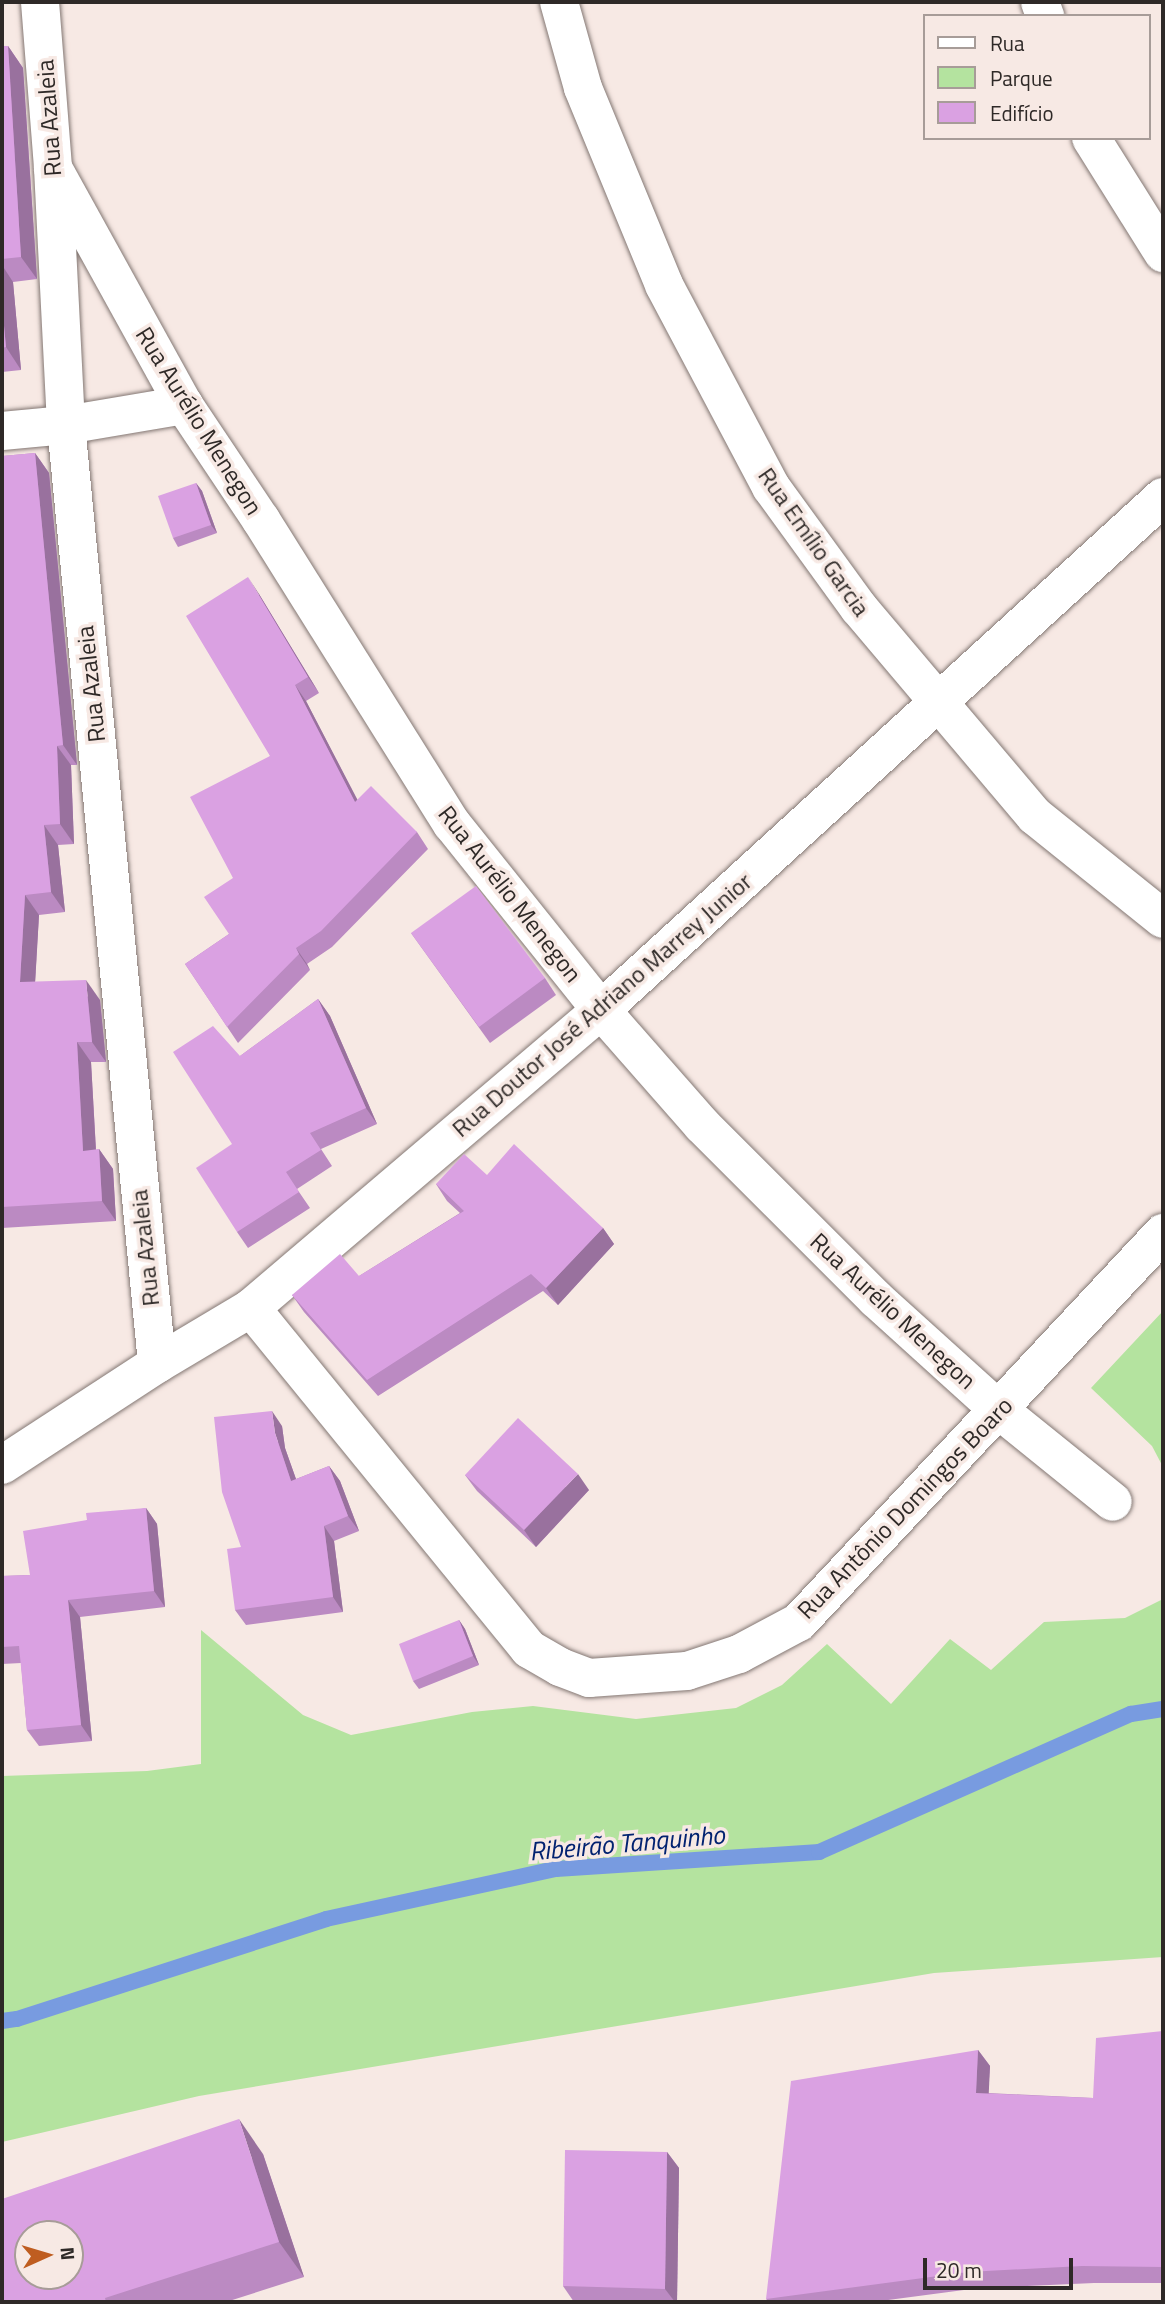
<!DOCTYPE html>
<html>
<head>
<meta charset="utf-8">
<style>
  body { margin:0 }
  #map { position:relative; width:1165px; height:2304px; overflow:hidden; background:#f7e9e4; font-family:"Titillium Web",sans-serif }
  div>[style] { position:absolute }
  [style*='--x'] { left:calc(var(--x)*1px); top:calc(var(--y)*1px); width:calc(var(--w)*1px); rotate:calc(var(--a)*1deg) }
  .green>* { inset:0; background:#b4e39f }
  .stream>* { height:16px; margin:-8px; padding:0 8px; transform-origin:8px; border-radius:8px; background:#789be0 }
  .roads { filter:drop-shadow(0 0 2px #837773) drop-shadow(0 0 2px #837773) }
  .minor>* { height:38px; margin:-19px; padding:0 19px; transform-origin:19px; border-radius:19px; background:#fff }
  .wall>* { inset:0; background:#bb8ac2 }
  .shaded-wall>* { inset:0; background:#99719e }
  .building>* { inset:0; background:#daa1e2 }
  span { translate:-50% -50%; white-space:nowrap; text-align:center; line-height:1.15; -webkit-text-stroke:7px #f7e9e4; paint-order:stroke }
  .street-label { font-size:24px; color:#2e2927 }
  .water-label { font-size:26px; color:#022270; font-style:italic }
  .frame { position:absolute; inset:0; border:4px solid #2e2927; pointer-events:none }
  .legend { position:absolute; left:923px; top:14px; width:228px; height:126px; box-sizing:border-box; background:#f7e9e4; border:2px solid #a79c98; margin:0; padding:9px 12px; list-style:none; font-size:21px; color:#2e2927 }
  .legend li { display:flex; align-items:center; gap:14px; height:35px }
  .legend b { width:35px; border:2px solid #a79c98 }
  .north { position:absolute; left:14px; top:2220px; width:70px; height:70px; box-sizing:border-box; background:#f7e9e4; border:2px solid #a79c98; border-radius:50%; rotate:86deg; font-size:19px; font-weight:700; line-height:28px; text-align:center; color:#2e2927 }
  .north::after { content:''; display:block; margin:auto; width:24px; height:32px; background:#bf5d20; clip-path:polygon(50% 0,100% 100%,50% 72%,0 100%) }
  .scale { position:absolute; left:923px; top:2258px; width:150px; height:32px; box-sizing:border-box; border:4px solid #2e2927; border-top:0; padding-left:9px; font-size:21px; line-height:24px; white-space:nowrap; color:#2e2927; -webkit-text-stroke:5px #f7e9e4; paint-order:stroke }
</style>
</head>
<body>
<div id="map">
  <div class="green">
    <div style="clip-path:polygon(1163px 1311px,1163px 1467px,1152px 1446px,1091px 1388px)"></div>
    <div style="clip-path:polygon(1163px 1599px,1163px 1957px,934px 1973px,199px 2096px,2px 2142px,2px 1776px,147px 1771px,201px 1764px,201px 1630px,303px 1715px,351px 1735px,472px 1712px,533px 1706px,636px 1719px,736px 1708px,782px 1685px,827px 1644px,891px 1704px,950px 1639px,991px 1670px,1044px 1622px,1125px 1618px)"></div>
  </div>
  <div class="stream">
    <div style="--x:2;--y:2021;--w:15;--a:-8"></div>
    <div style="--x:17;--y:2019;--w:325;--a:-17.9"></div>
    <div style="--x:326;--y:1919;--w:235;--a:-12.3"></div>
    <div style="--x:556;--y:1869;--w:264;--a:-3.7"></div>
    <div style="--x:819;--y:1852;--w:341;--a:-23.9"></div>
    <div style="--x:1131;--y:1714;--w:32;--a:-9"></div>
  </div>
  <div class="roads">
    <div class="minor">
      <div style="--x:40;--y:2;--w:167;--a:85.5"></div>
      <div style="--x:53;--y:168;--w:257;--a:87.1"></div>
      <div style="--x:66;--y:425;--w:943;--a:84.46"></div>
      <div style="--x:559;--y:2;--w:89;--a:74.4"></div>
      <div style="--x:583;--y:88;--w:213;--a:67.6"></div>
      <div style="--x:664;--y:285;--w:229;--a:62.1"></div>
      <div style="--x:771;--y:487;--w:150;--a:54"></div>
      <div style="--x:859;--y:608;--w:272;--a:49.8"></div>
      <div style="--x:1035;--y:816;--w:164;--a:38.8"></div>
      <div style="--x:1040;--y:2;--w:15;--a:70"></div>
      <div style="--x:1091;--y:138;--w:136;--a:57.9"></div>
      <div style="--x:53;--y:168;--w:271;--a:61.1"></div>
      <div style="--x:184;--y:405;--w:138;--a:56.2"></div>
      <div style="--x:261;--y:520;--w:359;--a:57.9"></div>
      <div style="--x:452;--y:824;--w:238;--a:51.3"></div>
      <div style="--x:601;--y:1010;--w:153;--a:48.7"></div>
      <div style="--x:702;--y:1125;--w:246;--a:45"></div>
      <div style="--x:876;--y:1299;--w:166;--a:42.1"></div>
      <div style="--x:999;--y:1410;--w:146;--a:38.9"></div>
      <div style="--x:2;--y:431;--w:64;--a:-5.4"></div>
      <div style="--x:66;--y:425;--w:120;--a:-9.6"></div>
      <div style="--x:251;--y:1308;--w:440;--a:50.8"></div>
      <div style="--x:529;--y:1649;--w:36;--a:30"></div>
      <div style="--x:560;--y:1667;--w:31;--a:21"></div>
      <div style="--x:589;--y:1678;--w:98;--a:-4.1"></div>
      <div style="--x:687;--y:1671;--w:55;--a:-18.1"></div>
      <div style="--x:739;--y:1654;--w:68;--a:-28.1"></div>
      <div style="--x:799;--y:1622;--w:533;--a:-46.9"></div>
      <div style="--x:2;--y:1465;--w:185;--a:-33.1"></div>
      <div style="--x:157;--y:1364;--w:109;--a:-30.8"></div>
      <div style="--x:251;--y:1308;--w:460;--a:-40.4"></div>
      <div style="--x:601;--y:1010;--w:761;--a:-42.39"></div>
    </div>
  </div>
  <div class="wall">
    <div style="clip-path:polygon(2px 46px,8px 46px,23px 68px,37px 279px,13px 282px,21px 370px,2px 372px)"></div>
    <div style="clip-path:polygon(35px 453px,49px 473px,77px 765px,71px 765px,74px 844px,58px 845px,65px 912px,39px 915px,35px 982px,100px 1000px,106px 1062px,91px 1062px,96px 1150px,99px 1149px,113px 1169px,116px 1221px,2px 1228px,2px 456px)"></div>
    <div style="clip-path:polygon(196px 483px,202px 491px,217px 533px,178px 547px,173px 538px)"></div>
    <div style="clip-path:polygon(259px 594px,319px 693px,306px 701px,357px 800px,417px 832px,428px 849px,332px 947px,307px 964px,310px 970px,238px 1043px,185px 964px,229px 934px,233px 878px,270px 756px)"></div>
    <div style="clip-path:polygon(411px 933px,545px 978px,556px 995px,490px 1043px)"></div>
    <div style="clip-path:polygon(318px 999px,330px 1016px,377px 1124px,321px 1149px,332px 1166px,297px 1189px,310px 1208px,248px 1248px,237px 1232px,232px 1144px,240px 1056px)"></div>
    <div style="clip-path:polygon(487px 1175px,603px 1228px,614px 1244px,558px 1305px,543px 1291px,378px 1396px,304px 1312px,292px 1295px,359px 1276px,460px 1213px,447px 1201px,436px 1184px)"></div>
    <div style="clip-path:polygon(282px 1426px,285px 1448px,296px 1479px,329px 1466px,340px 1481px,359px 1531px,334px 1541px,343px 1612px,246px 1625px,235px 1610px)"></div>
    <div style="clip-path:polygon(465px 1475px,589px 1490px,536px 1547px,477px 1491px)"></div>
    <div style="clip-path:polygon(146px 1508px,157px 1524px,165px 1607px,80px 1617px,92px 1741px,39px 1746px,27px 1730px,21px 1663px,2px 1664px,2px 1576px,30px 1575px,87px 1520px)"></div>
    <div style="clip-path:polygon(459px 1620px,465px 1629px,479px 1665px,419px 1689px,413px 1681px)"></div>
    <div style="clip-path:polygon(1163px 2031px,1163px 2283px,1094px 2283px,979px 2288px,873px 2302px,769px 2302px,766px 2299px,978px 2050px,990px 2066px,988px 2093px,1093px 2098px)"></div>
    <div style="clip-path:polygon(667px 2152px,679px 2168px,677px 2302px,574px 2302px,563px 2286px)"></div>
    <div style="clip-path:polygon(263px 2154px,304px 2277px,226px 2302px,2px 2302px)"></div>
  </div>
  <div class="shaded-wall">
    <div style="clip-path:polygon(8px 46px,23px 68px,37px 279px,21px 257px)"></div>
    <div style="clip-path:polygon(2px 265px,13px 282px,21px 370px,6px 347px,2px 305px)"></div>
    <div style="clip-path:polygon(35px 453px,49px 473px,77px 765px,63px 745px)"></div>
    <div style="clip-path:polygon(196px 483px,202px 491px,217px 533px,211px 525px)"></div>
    <div style="clip-path:polygon(248px 577px,259px 594px,319px 693px,308px 677px)"></div>
    <div style="clip-path:polygon(295px 685px,306px 701px,367px 818px,355px 802px)"></div>
    <div style="clip-path:polygon(57px 746px,71px 765px,74px 844px,60px 824px)"></div>
    <div style="clip-path:polygon(44px 825px,58px 845px,65px 912px,51px 892px)"></div>
    <div style="clip-path:polygon(25px 895px,39px 915px,34px 1002px,20px 982px)"></div>
    <div style="clip-path:polygon(296px 948px,307px 964px,310px 970px,299px 954px)"></div>
    <div style="clip-path:polygon(86px 980px,100px 1000px,106px 1062px,92px 1042px)"></div>
    <div style="clip-path:polygon(318px 999px,330px 1016px,377px 1124px,366px 1108px)"></div>
    <div style="clip-path:polygon(77px 1042px,91px 1062px,97px 1170px,83px 1151px)"></div>
    <div style="clip-path:polygon(99px 1149px,113px 1169px,116px 1221px,102px 1201px)"></div>
    <div style="clip-path:polygon(603px 1228px,614px 1244px,558px 1305px,546px 1288px)"></div>
    <div style="clip-path:polygon(272px 1411px,282px 1426px,285px 1448px,302px 1496px,291px 1481px,275px 1433px)"></div>
    <div style="clip-path:polygon(329px 1466px,340px 1481px,359px 1531px,348px 1516px)"></div>
    <div style="clip-path:polygon(578px 1474px,589px 1490px,536px 1547px,524px 1530px)"></div>
    <div style="clip-path:polygon(146px 1508px,157px 1524px,165px 1607px,154px 1591px)"></div>
    <div style="clip-path:polygon(324px 1526px,334px 1541px,343px 1612px,333px 1597px)"></div>
    <div style="clip-path:polygon(68px 1600px,80px 1617px,92px 1741px,81px 1725px)"></div>
    <div style="clip-path:polygon(459px 1620px,465px 1629px,479px 1665px,473px 1656px)"></div>
    <div style="clip-path:polygon(978px 2050px,990px 2066px,988px 2109px,976px 2093px)"></div>
    <div style="clip-path:polygon(239px 2119px,263px 2154px,304px 2277px,279px 2242px)"></div>
    <div style="clip-path:polygon(667px 2152px,679px 2168px,677px 2302px,675px 2302px,665px 2289px)"></div>
  </div>
  <div class="building">
    <div style="clip-path:polygon(2px 46px,8px 46px,21px 257px,2px 259px)"></div>
    <div style="clip-path:polygon(2px 305px,6px 347px,2px 348px)"></div>
    <div style="clip-path:polygon(35px 453px,63px 745px,57px 746px,60px 824px,44px 825px,51px 892px,25px 895px,20px 982px,86px 980px,92px 1042px,77px 1042px,83px 1151px,99px 1149px,102px 1201px,2px 1207px,2px 456px)"></div>
    <div style="clip-path:polygon(196px 483px,211px 525px,173px 538px,158px 496px)"></div>
    <div style="clip-path:polygon(248px 577px,308px 677px,295px 685px,355px 802px,371px 786px,417px 832px,321px 931px,296px 948px,299px 954px,227px 1027px,185px 964px,229px 934px,204px 897px,233px 878px,190px 797px,270px 756px,186px 616px)"></div>
    <div style="clip-path:polygon(476px 886px,545px 978px,479px 1027px,411px 933px)"></div>
    <div style="clip-path:polygon(318px 999px,366px 1108px,310px 1133px,321px 1150px,286px 1172px,299px 1192px,237px 1232px,196px 1168px,232px 1144px,173px 1052px,213px 1026px,240px 1056px)"></div>
    <div style="clip-path:polygon(514px 1144px,603px 1228px,546px 1288px,531px 1274px,367px 1380px,292px 1295px,340px 1254px,359px 1276px,464px 1211px,436px 1184px,464px 1154px,487px 1175px)"></div>
    <div style="clip-path:polygon(272px 1411px,275px 1433px,291px 1481px,329px 1466px,348px 1516px,324px 1526px,333px 1597px,235px 1610px,227px 1549px,241px 1547px,222px 1492px,214px 1417px)"></div>
    <div style="clip-path:polygon(518px 1418px,578px 1474px,524px 1530px,465px 1475px)"></div>
    <div style="clip-path:polygon(146px 1508px,154px 1591px,68px 1600px,81px 1725px,27px 1730px,19px 1646px,2px 1647px,2px 1576px,30px 1575px,23px 1531px,87px 1520px,86px 1513px)"></div>
    <div style="clip-path:polygon(459px 1620px,473px 1656px,413px 1681px,399px 1644px)"></div>
    <div style="clip-path:polygon(1163px 2031px,1163px 2267px,1082px 2266px,968px 2272px,766px 2299px,791px 2081px,978px 2050px,976px 2093px,1093px 2098px,1096px 2038px)"></div>
    <div style="clip-path:polygon(evenodd,239px 2119px,279px 2242px,105px 2298px,106px 2302px,2px 2302px,2px 2199px,239px 2119px,28px 2234px,70px 2234px,70px 2276px,28px 2276px,28px 2234px)"></div>
    <div style="clip-path:polygon(565px 2150px,667px 2152px,665px 2289px,563px 2286px)"></div>
  </div>
  <div class="street-label">
    <span style="left:49px;top:118px;rotate:-94deg">Rua Azaleia</span>
    <span style="left:199px;top:421px;rotate:58deg">Rua Aurélio Menegon</span>
    <span style="left:814px;top:542px;rotate:55deg">Rua Emílio Garcia</span>
    <span style="left:91px;top:684px;rotate:-96deg">Rua Azaleia</span>
    <span style="left:510px;top:894px;rotate:52deg">Rua Aurélio Menegon</span>
    <span style="left:602px;top:1005px;rotate:-41deg">Rua Doutor José Adriano Marrey Junior</span>
    <span style="left:145px;top:1248px;rotate:-96deg">Rua Azaleia</span>
    <span style="left:893px;top:1311px;rotate:43deg">Rua Aurélio Menegon</span>
    <span style="left:905px;top:1508px;rotate:-46deg">Rua Antônio Domingos Boaro</span>
  </div>
  <div class="water-label">
    <span style="left:627px;top:1843px;rotate:-5deg">Ribeirão Tanquinho</span>
  </div>
  <div class="frame"></div>
  <ul class="legend">
  <li><b style="height:9px;background:#fff"></b>Rua</li>
  <li><b style="height:19px;background:#b4e39f"></b>Parque</li>
  <li><b style="height:19px;background:#daa1e2"></b>Edifício</li>
  </ul>
  <div class="north">N</div>
  <div class="scale">20 m</div>
</div>
</body>
</html>
